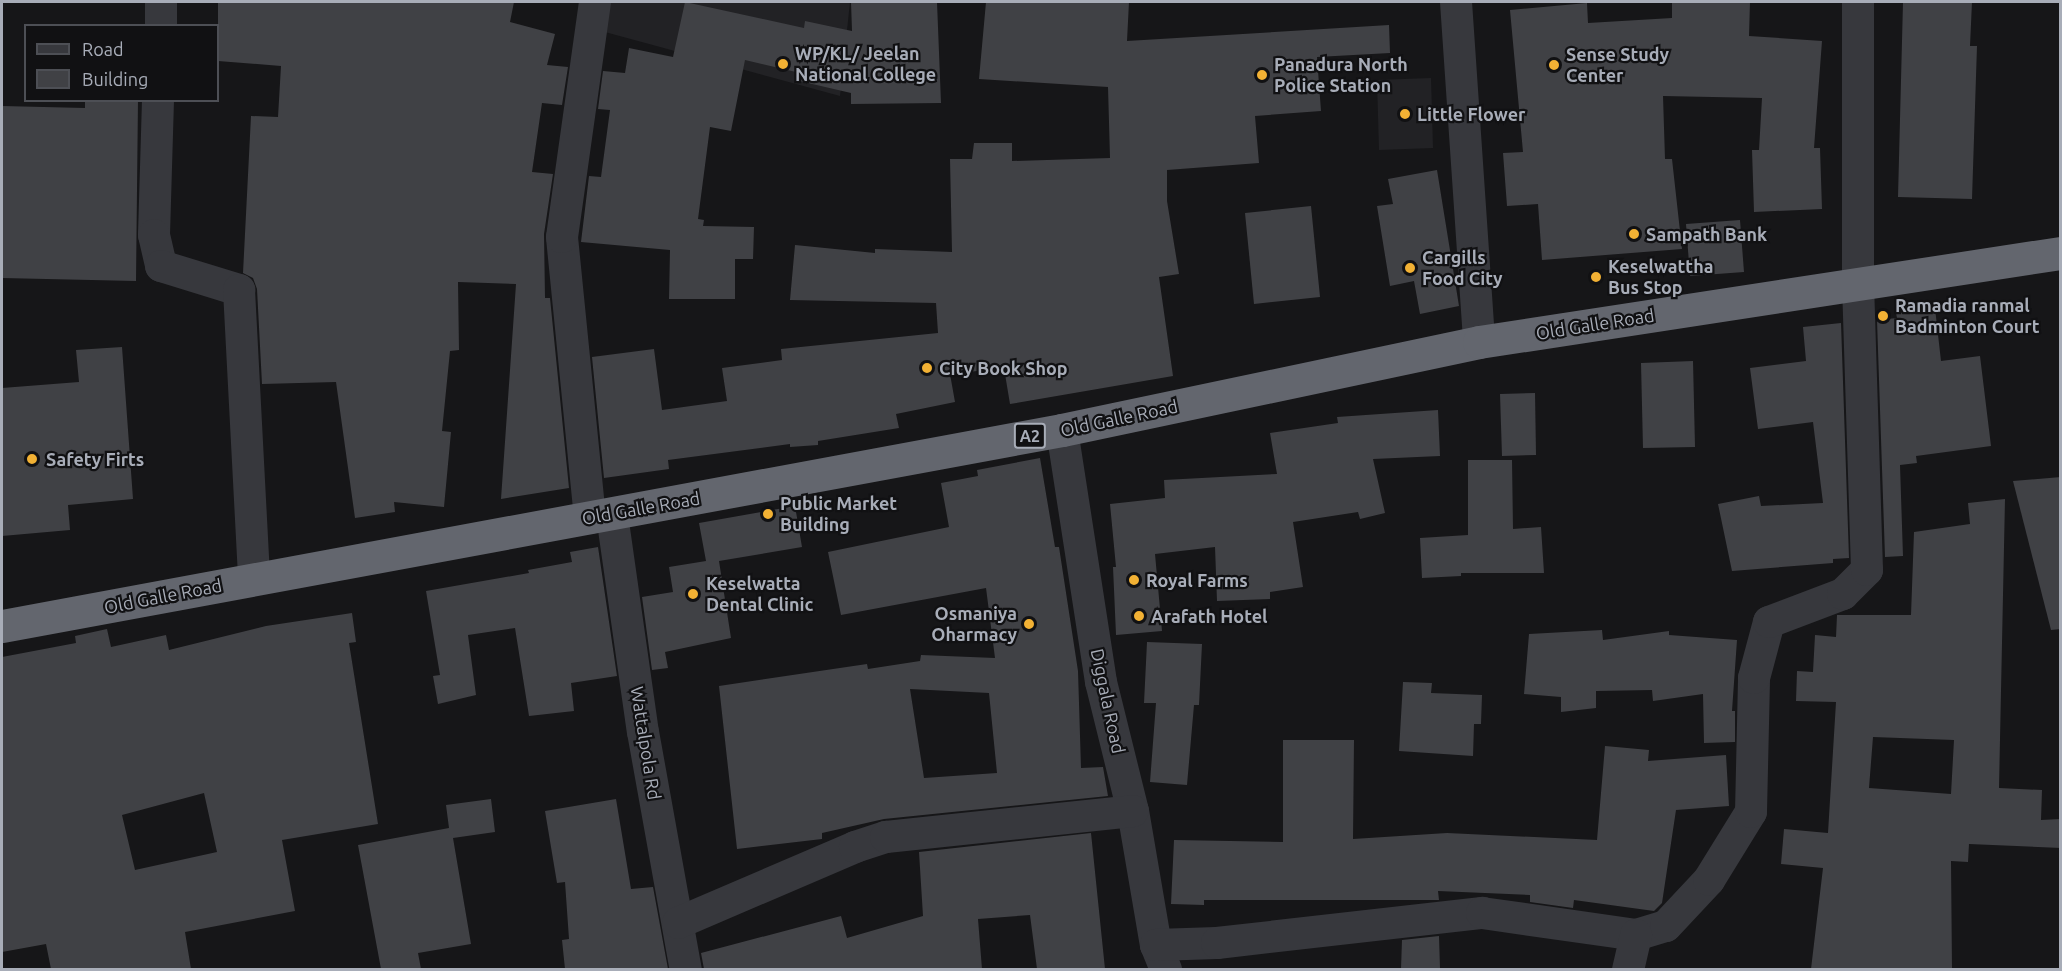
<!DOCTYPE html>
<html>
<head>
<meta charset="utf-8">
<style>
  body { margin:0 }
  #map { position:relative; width:2062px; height:971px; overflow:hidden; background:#161618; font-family:Ubuntu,sans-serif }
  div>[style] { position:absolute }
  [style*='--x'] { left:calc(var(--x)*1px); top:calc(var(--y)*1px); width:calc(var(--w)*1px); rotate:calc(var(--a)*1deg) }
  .built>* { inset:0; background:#222225 }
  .building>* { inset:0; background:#404145 }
  .street>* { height:32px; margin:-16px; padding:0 16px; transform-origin:16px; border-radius:16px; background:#37383d }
  .highway>* { height:33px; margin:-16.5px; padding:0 16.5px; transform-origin:16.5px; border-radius:16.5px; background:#63666e }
  .dots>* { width:16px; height:16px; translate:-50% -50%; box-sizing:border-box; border:3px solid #111113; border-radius:50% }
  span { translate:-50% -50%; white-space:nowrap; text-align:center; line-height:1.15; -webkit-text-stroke:4.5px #111113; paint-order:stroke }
  .shield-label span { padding:2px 4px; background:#111113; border:2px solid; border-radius:4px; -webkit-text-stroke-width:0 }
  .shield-label { font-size:16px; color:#a8adb8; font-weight:700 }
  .poi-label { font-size:18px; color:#a8adb8; font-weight:700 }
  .left { translate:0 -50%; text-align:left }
  .right { translate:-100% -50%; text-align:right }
  .street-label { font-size:18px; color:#a8adb8 }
  .frame { position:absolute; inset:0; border:3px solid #a8adb8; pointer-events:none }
  .legend { position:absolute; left:24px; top:24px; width:195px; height:78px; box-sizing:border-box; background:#111113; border:2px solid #4d4f55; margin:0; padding:8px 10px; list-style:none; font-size:18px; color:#a8adb8 }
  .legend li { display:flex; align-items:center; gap:12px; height:30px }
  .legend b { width:30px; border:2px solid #4d4f55 }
</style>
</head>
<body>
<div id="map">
  <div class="built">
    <div style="clip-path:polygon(611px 2px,850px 2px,840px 96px,605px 32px)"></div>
    <div style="clip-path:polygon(1431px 78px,1433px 148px,1379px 150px,1377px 80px)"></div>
  </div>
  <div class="building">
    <div style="clip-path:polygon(218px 2px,514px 2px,510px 22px,555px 34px,547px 65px,568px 67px,562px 105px,542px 103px,532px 172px,553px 174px,544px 234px,545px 298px,550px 298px,569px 488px,501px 499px,516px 284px,458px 282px,459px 350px,450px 351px,442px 431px,451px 432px,444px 507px,394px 502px,395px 512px,355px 518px,336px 382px,262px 384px,257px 289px,253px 278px,243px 273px,251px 116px,278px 117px,281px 66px,218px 61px)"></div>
    <div style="clip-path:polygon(685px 2px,804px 28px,805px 21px,852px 31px,851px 2px,937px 2px,941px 103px,851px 104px,851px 93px,795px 80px,796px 72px,745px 60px,731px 131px,710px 127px,698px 219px,704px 220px,703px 226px,754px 227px,753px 259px,735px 259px,735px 299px,669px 299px,670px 250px,581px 242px,589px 176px,601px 177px,610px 110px,598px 109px,603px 71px,625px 73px,629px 48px,673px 57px)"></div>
    <div style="clip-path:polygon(986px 2px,1129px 2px,1127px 41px,1389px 25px,1390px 53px,1317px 57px,1321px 111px,1255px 116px,1259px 163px,1167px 170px,1167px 201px,1179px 274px,1159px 277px,1173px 376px,1010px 404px,1004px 368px,950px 374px,955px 402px,896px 414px,899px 428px,818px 441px,818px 445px,790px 447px,790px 444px,668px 460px,669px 469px,604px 478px,592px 357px,654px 349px,662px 410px,727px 401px,722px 368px,782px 360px,781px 349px,938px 333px,936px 303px,790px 300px,795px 245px,875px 253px,875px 249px,952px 252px,950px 159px,972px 159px,974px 143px,1012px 143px,1012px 161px,1110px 158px,1108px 87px,979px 79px)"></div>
    <div style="clip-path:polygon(1672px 2px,1750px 2px,1749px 36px,1822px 41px,1814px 148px,1820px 148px,1822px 209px,1754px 212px,1752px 150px,1759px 150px,1762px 98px,1663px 96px,1665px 159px,1672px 159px,1682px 249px,1542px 260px,1538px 204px,1507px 206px,1503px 153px,1523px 152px,1510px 10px,1587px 3px,1588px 23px,1672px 18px)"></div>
    <div style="clip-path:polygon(1903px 2px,1972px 2px,1970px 46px,1977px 46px,1972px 199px,1898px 197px)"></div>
    <div style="clip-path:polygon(85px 100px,138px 100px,136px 281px,2px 278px,2px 106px,85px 108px)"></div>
    <div style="clip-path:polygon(1437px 170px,1459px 306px,1420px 314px,1414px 281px,1390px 286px,1377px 206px,1393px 204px,1388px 179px)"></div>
    <div style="clip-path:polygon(1311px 206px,1320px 297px,1254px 304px,1245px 213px)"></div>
    <div style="clip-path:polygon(1740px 220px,1744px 272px,1690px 276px,1686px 224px)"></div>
    <div style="clip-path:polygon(1935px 308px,1941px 361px,1980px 356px,1991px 446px,1916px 456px,1917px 463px,1900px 465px,1903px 556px,1885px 557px,1877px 320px,1897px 318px,1896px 313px)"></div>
    <div style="clip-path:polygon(1841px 323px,1849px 558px,1833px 559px,1833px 563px,1732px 571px,1718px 504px,1759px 496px,1761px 506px,1823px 503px,1813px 422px,1758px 429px,1750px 368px,1806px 361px,1803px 327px)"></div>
    <div style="clip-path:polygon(122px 347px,133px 499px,68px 505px,70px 530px,2px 536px,2px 388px,79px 382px,76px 350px)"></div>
    <div style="clip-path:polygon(1693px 361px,1695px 447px,1643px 448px,1641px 363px)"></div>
    <div style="clip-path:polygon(1535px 393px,1536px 455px,1502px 456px,1500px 394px)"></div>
    <div style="clip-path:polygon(1438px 410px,1440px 456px,1373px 459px,1385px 513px,1360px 519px,1358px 512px,1293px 522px,1303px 587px,1270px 592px,1270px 599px,1217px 601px,1215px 547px,1155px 554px,1162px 631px,1116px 635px,1113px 567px,1116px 567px,1110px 504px,1165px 498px,1164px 480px,1277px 474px,1270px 433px,1338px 423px,1337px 417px)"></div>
    <div style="clip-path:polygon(evenodd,1040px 458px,1055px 547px,1059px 547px,1078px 671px,1081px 768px,1103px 767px,1108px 796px,884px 819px,822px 833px,822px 839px,737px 849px,719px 686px,867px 664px,868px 669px,920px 661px,921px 655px,995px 658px,986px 588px,841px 615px,828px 552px,949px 527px,941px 483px,978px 476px,977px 470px,1040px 458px,910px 689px,989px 693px,997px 773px,924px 778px,910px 689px)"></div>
    <div style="clip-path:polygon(1468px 460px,1512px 460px,1513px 529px,1541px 527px,1544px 573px,1461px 573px,1461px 576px,1422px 578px,1420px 538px,1468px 535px)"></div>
    <div style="clip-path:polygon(2061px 477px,2061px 629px,2051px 630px,2013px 481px)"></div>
    <div style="clip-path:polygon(evenodd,2005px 499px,1999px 788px,2042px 790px,2041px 820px,2061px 819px,2061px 848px,1969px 844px,1968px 862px,1951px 861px,1952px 969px,1811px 969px,1823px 868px,1781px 864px,1784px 829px,1828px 833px,1836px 702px,1796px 701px,1797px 671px,1813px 672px,1815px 635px,1836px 637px,1837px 615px,1911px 615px,1914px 532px,1970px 524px,1968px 503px,2005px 499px,1873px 737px,1954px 740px,1951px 794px,1869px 788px,1873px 737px)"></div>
    <div style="clip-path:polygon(795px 506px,802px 547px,719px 561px,731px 638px,665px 652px,668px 668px,652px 670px,642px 597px,673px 592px,669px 567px,706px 561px,699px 523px)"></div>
    <div style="clip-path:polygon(598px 547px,617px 676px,571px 683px,574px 711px,529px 716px,515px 628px,468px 635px,476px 695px,438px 704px,433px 676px,440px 675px,426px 591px,529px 573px,528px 570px,572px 562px,570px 552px)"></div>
    <div style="clip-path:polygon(evenodd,352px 613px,356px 642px,349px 643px,378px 824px,282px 840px,295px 911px,185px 932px,191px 969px,51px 969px,46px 944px,2px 952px,2px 657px,76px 643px,75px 636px,107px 629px,111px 647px,166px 635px,169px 650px,266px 626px,352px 613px,204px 793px,217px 852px,135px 870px,122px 815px,204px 793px)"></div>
    <div style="clip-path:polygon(1602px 630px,1603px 640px,1669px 631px,1669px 635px,1737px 640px,1732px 711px,1735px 711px,1735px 742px,1704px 743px,1703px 694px,1653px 701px,1652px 690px,1596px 691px,1596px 708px,1561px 712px,1561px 697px,1524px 694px,1529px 634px)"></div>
    <div style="clip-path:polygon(1147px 642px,1202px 644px,1199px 705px,1194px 705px,1187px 785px,1150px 782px,1156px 703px,1144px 703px)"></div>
    <div style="clip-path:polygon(1403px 682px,1432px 683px,1431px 693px,1482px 695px,1481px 724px,1474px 724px,1473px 756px,1399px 751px)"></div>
    <div style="clip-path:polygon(1283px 740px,1354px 740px,1353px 839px,1447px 833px,1597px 840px,1605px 746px,1649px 750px,1648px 761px,1726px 755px,1729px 806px,1676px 810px,1662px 903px,1654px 911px,1574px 900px,1573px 908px,1530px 902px,1530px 895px,1438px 891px,1439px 900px,1204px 900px,1204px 905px,1171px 904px,1174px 840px,1283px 842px)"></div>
    <div style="clip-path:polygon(491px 799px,495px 832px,453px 838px,471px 944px,418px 953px,421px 969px,381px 969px,358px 845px,449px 828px,446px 805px)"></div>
    <div style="clip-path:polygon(616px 799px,631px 889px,653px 887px,668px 969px,565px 969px,562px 940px,569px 939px,565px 882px,557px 883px,545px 811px)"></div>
    <div style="clip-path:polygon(1091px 833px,1105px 969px,1037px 969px,1030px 915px,978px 919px,982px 969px,704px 969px,701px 953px,841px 916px,847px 938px,923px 916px,919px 852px)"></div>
    <div style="clip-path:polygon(1439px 936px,1440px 969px,1401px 969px,1402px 940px)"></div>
  </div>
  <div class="street">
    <div style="--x:1456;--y:2;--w:341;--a:86.1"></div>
    <div style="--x:161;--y:26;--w:24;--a:-90"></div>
    <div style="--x:158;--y:100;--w:135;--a:91.7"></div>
    <div style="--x:154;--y:235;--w:32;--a:77"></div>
    <div style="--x:161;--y:266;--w:82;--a:17.1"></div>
    <div style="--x:239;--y:290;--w:290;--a:87"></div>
    <div style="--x:1062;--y:430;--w:255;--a:81.2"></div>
    <div style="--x:1101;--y:682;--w:133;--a:76.1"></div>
    <div style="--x:1133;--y:811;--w:136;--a:80.3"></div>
    <div style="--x:1156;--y:945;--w:27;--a:68"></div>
    <div style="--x:612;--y:515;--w:219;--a:81.9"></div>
    <div style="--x:643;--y:732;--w:242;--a:79.8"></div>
    <div style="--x:590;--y:518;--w:282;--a:-95.7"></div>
    <div style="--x:562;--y:237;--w:237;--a:-82"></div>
    <div style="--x:678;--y:923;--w:193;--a:-23.2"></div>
    <div style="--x:855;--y:847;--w:33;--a:-18"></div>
    <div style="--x:886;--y:837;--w:248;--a:-6"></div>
    <div style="--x:1156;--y:945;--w:61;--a:-1.9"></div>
    <div style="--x:1217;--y:943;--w:267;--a:-6.5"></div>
    <div style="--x:1482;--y:913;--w:156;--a:8.1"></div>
    <div style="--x:1636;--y:935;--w:31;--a:-17"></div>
    <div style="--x:1666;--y:926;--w:63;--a:-46.9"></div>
    <div style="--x:1709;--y:880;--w:80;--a:-58.3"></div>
    <div style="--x:1751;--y:812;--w:134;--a:-88.7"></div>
    <div style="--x:1754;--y:678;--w:58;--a:-75"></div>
    <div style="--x:1769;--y:622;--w:79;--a:-20.7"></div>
    <div style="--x:1843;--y:594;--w:34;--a:-45"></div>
    <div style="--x:1867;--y:570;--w:286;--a:-91.8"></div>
    <div style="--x:1858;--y:284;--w:282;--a:-90"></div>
    <div style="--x:1628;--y:970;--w:36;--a:-77"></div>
  </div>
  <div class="highway">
    <div style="--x:2;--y:626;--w:1078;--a:-10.48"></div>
    <div style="--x:1062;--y:430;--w:426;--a:-11.9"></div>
    <div style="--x:1479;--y:342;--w:588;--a:-8.71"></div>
  </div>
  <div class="dots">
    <div style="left:783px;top:64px;background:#f2b134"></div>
    <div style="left:1554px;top:65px;background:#f2b134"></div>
    <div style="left:1262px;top:75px;background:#f2b134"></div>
    <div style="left:1405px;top:114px;background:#f2b134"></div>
    <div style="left:1634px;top:234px;background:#f2b134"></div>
    <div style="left:1410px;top:268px;background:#f2b134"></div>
    <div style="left:1596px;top:277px;background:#f2b134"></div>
    <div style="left:1883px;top:316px;background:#f2b134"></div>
    <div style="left:927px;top:368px;background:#f2b134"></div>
    <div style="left:32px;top:459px;background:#f2b134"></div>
    <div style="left:768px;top:514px;background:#f2b134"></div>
    <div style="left:1134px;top:580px;background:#f2b134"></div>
    <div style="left:693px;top:594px;background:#f2b134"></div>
    <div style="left:1139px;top:616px;background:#f2b134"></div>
    <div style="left:1029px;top:624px;background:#f2b134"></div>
  </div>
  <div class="shield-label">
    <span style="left:1030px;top:436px">A2</span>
  </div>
  <div class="poi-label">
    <span class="left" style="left:795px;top:64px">WP/KL/ Jeelan<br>National College</span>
    <span class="left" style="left:1566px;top:65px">Sense Study<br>Center</span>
    <span class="left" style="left:1274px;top:75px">Panadura North<br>Police Station</span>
    <span class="left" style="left:1417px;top:114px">Little Flower</span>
    <span class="left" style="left:1646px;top:234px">Sampath Bank</span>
    <span class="left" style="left:1422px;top:268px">Cargills<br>Food City</span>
    <span class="left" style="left:1608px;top:277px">Keselwattha<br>Bus Stop</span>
    <span class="left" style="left:1895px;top:316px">Ramadia ranmal<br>Badminton Court</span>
    <span class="left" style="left:939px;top:368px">City Book Shop</span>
    <span class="left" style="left:46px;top:459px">Safety Firts</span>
    <span class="left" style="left:780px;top:514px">Public Market<br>Building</span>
    <span class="left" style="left:1146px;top:580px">Royal Farms</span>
    <span class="left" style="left:706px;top:594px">Keselwatta<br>Dental Clinic</span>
    <span class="right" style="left:1017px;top:624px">Osmaniya<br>Oharmacy</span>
    <span class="left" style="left:1151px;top:616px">Arafath Hotel</span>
  </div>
  <div class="street-label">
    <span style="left:1595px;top:324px;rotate:-9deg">Old Galle Road</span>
    <span style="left:1119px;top:418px;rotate:-12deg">Old Galle Road</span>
    <span style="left:641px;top:508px;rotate:-10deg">Old Galle Road</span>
    <span style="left:163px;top:596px;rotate:-11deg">Old Galle Road</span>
    <span style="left:1108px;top:701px;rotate:78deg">Diggala Road</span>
    <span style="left:646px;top:743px;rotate:81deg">Wattalpola Rd</span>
  </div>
  <div class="frame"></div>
  <ul class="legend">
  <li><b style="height:8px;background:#37383d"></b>Road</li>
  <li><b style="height:16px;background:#404145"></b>Building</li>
  </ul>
</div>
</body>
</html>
